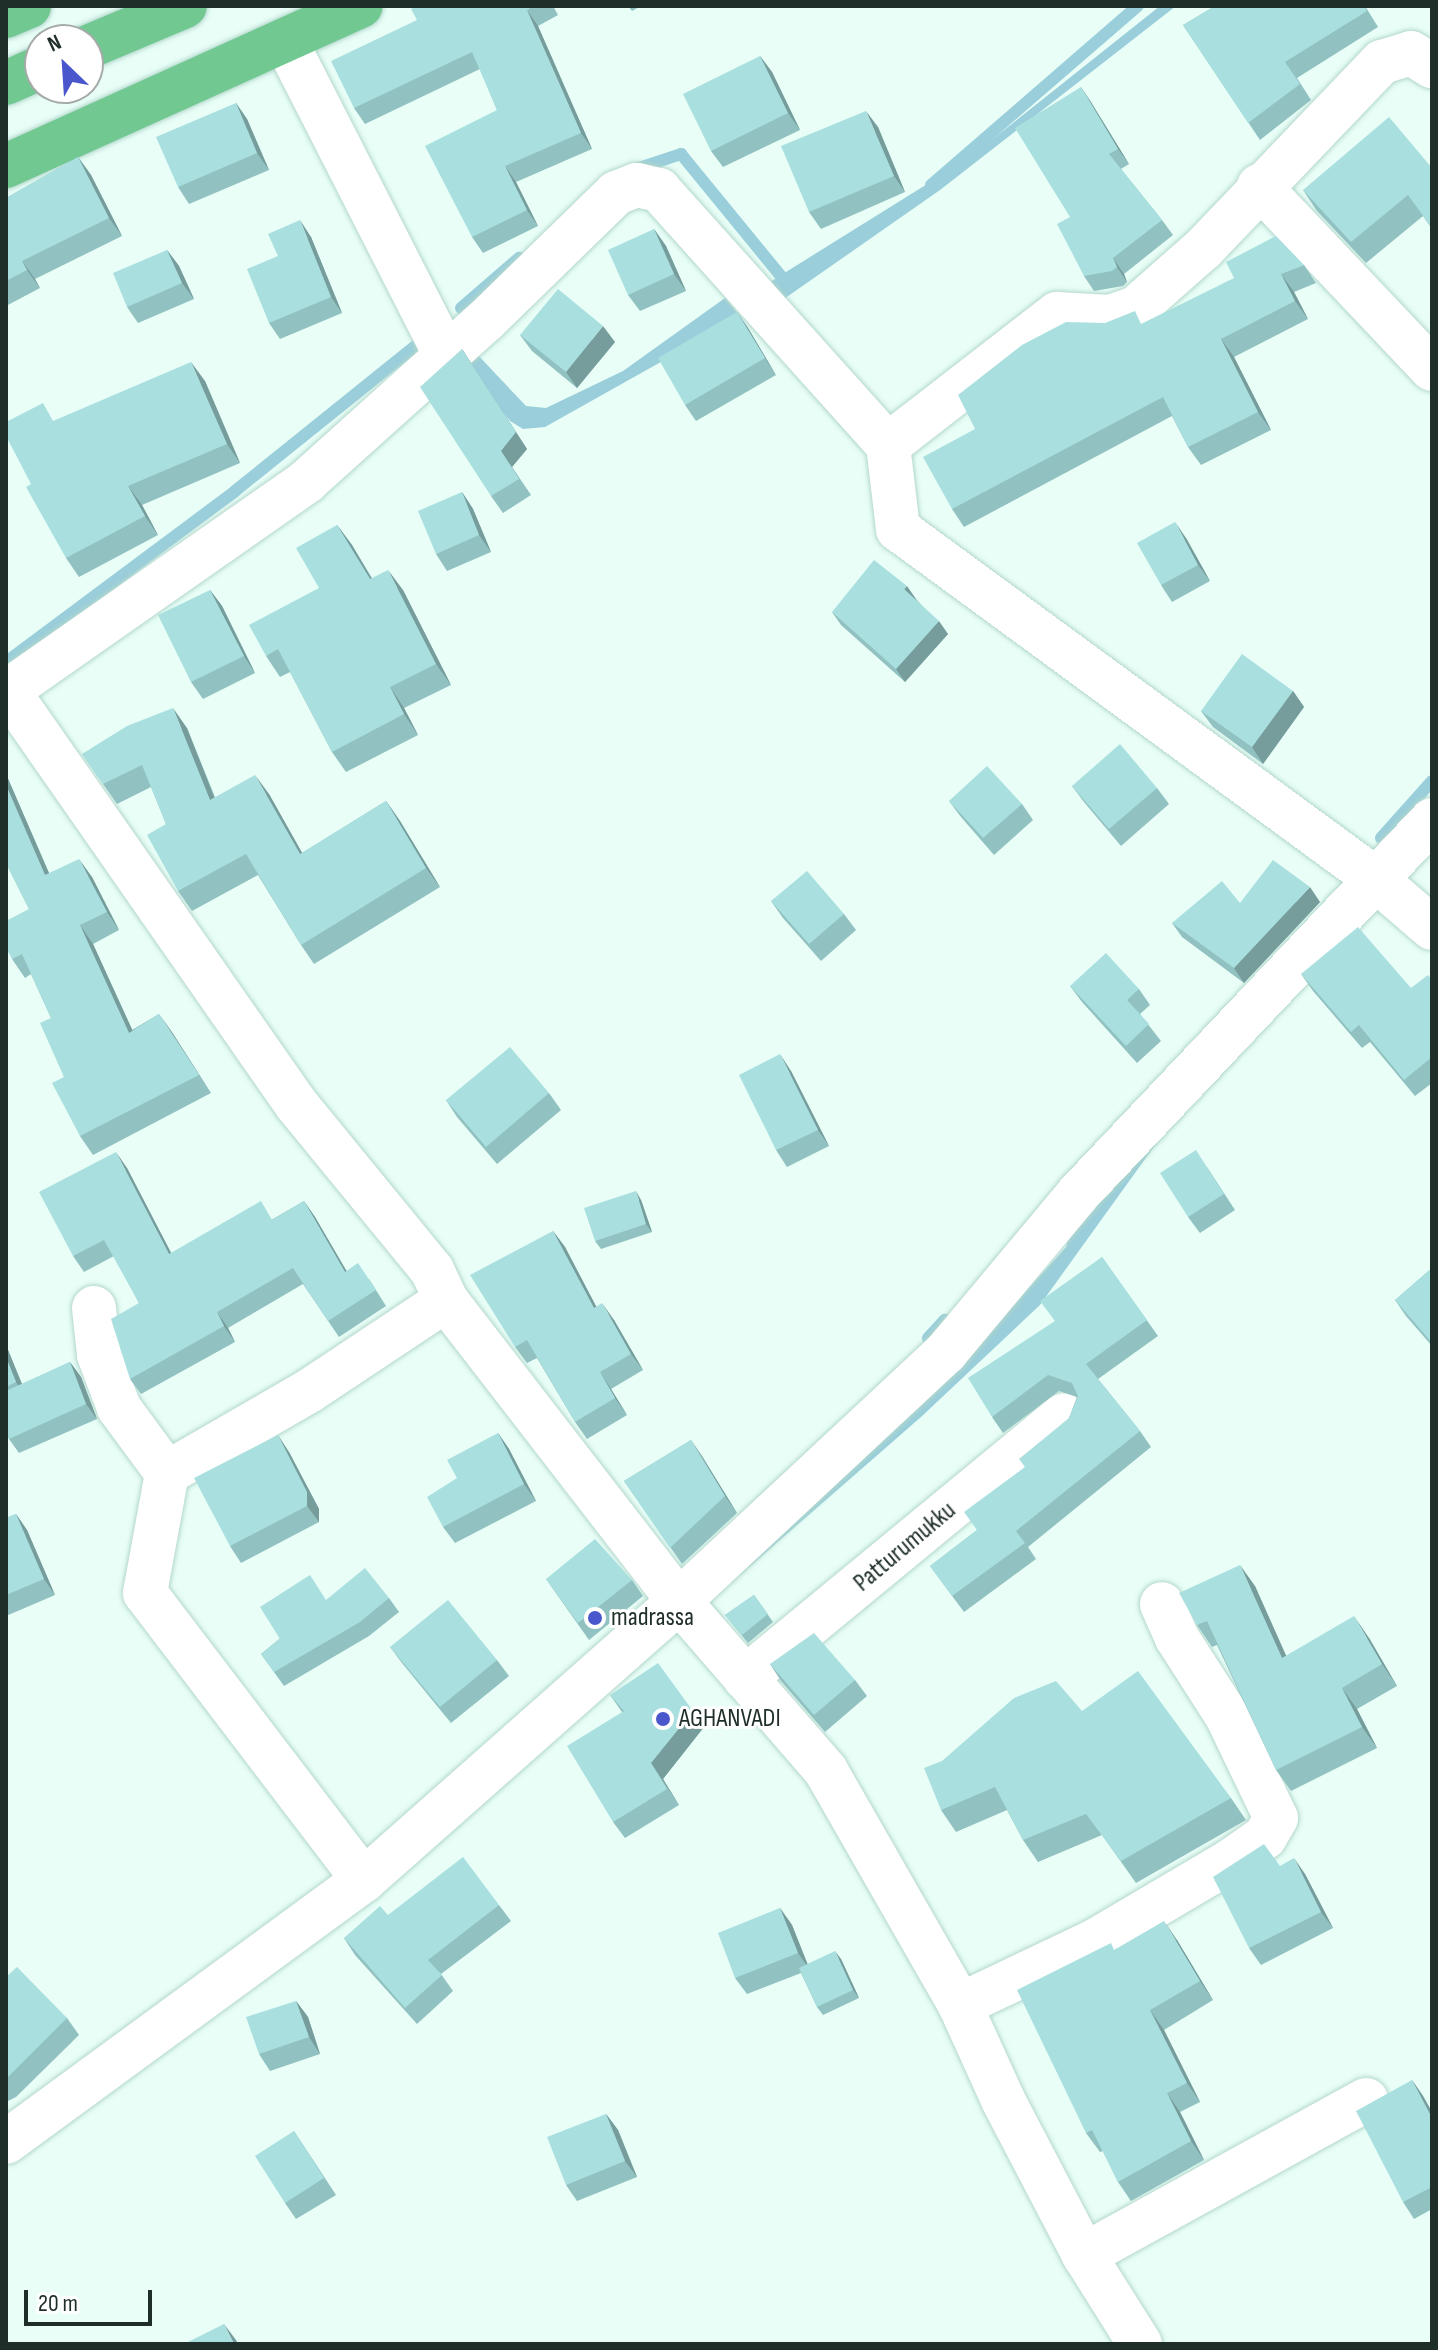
<!DOCTYPE html>
<html>
<head>
<meta charset="utf-8">
<style>
  body { margin:0 }
  #map { position:relative; width:1438px; height:2350px; overflow:hidden; background:#e8fef7; font-family:"Sofia Sans Condensed",sans-serif }
  div>[style] { position:absolute }
  [style*='--x'] { left:calc(var(--x)*1px); top:calc(var(--y)*1px); width:calc(var(--w)*1px); rotate:calc(var(--a)*1deg) }
  .water>* { inset:0; background:#9aceda }
  .stream>* { height:12px; margin:-6px; padding:0 6px; transform-origin:6px; border-radius:6px; background:#9aceda }
  .roads { filter:drop-shadow(0 0 2px #b3d7cc) drop-shadow(0 0 2px #b3d7cc) }
  .minor>* { height:44px; margin:-22px; padding:0 22px; transform-origin:22px; border-radius:22px; background:#fff }
  .highway>* { height:44px; margin:-22px; padding:0 22px; transform-origin:22px; border-radius:22px; background:#71c991 }
  .wall>* { inset:0; background:#91c1c0 }
  .shaded-wall>* { inset:0; background:#769d9c }
  .building>* { inset:0; background:#a9e0df }
  .dots>* { width:22px; height:22px; translate:-50% -50%; box-sizing:border-box; border:4px solid #fff; border-radius:50% }
  span { translate:-50% -50%; white-space:nowrap; text-align:center; line-height:1.15; -webkit-text-stroke:6px #fff; paint-order:stroke }
  .street-label { font-size:26px; color:#1f2e29 }
  .poi-label { font-size:26px; color:#1f2e29 }
  .left { translate:0 -50%; text-align:left }
  .frame { position:absolute; inset:0; border:8px solid #1f2e29; pointer-events:none }
  .north { position:absolute; left:24px; top:24px; width:80px; height:80px; box-sizing:border-box; background:#fff; border:2px solid #a5aba9; border-radius:50%; rotate:335deg; font-size:22px; font-weight:700; line-height:32px; text-align:center; color:#1f2e29 }
  .north::after { content:''; display:block; margin:auto; width:28px; height:36px; background:#4a56cb; clip-path:polygon(50% 0,100% 100%,50% 72%,0 100%) }
  .scale { position:absolute; left:24px; top:2290px; width:128px; height:36px; box-sizing:border-box; border:4px solid #1f2e29; border-top:0; padding-left:10px; font-size:24px; line-height:28px; white-space:nowrap; color:#1f2e29; -webkit-text-stroke:6px #fff; paint-order:stroke }
</style>
</head>
<body>
<div id="map">
  <div class="water">
    <div style="clip-path:polygon(1160px 6px,1176px 6px,940px 190px,771px 308px,757px 290px,969px 158px)"></div>
    <div style="clip-path:polygon(725px 298px,741px 317px,545px 427px,523px 429px,510px 421px,461px 362px,474px 351px,526px 406px,546px 408px,623px 371px)"></div>
    <div style="clip-path:polygon(1181px 1109px,1040px 1305px,921px 1417px,710px 1601px,977px 1345px,1066px 1247px,1075px 1214px)"></div>
  </div>
  <div class="stream">
    <div style="--x:633;--y:170;--w:51;--a:-18.4"></div>
    <div style="--x:681;--y:154;--w:171;--a:50.7"></div>
    <div style="--x:789;--y:286;--w:4;--a:-34"></div>
    <div style="--x:931;--y:185;--w:274;--a:-40.9"></div>
    <div style="--x:461;--y:308;--w:77;--a:-40.8"></div>
    <div style="--x:6;--y:662;--w:286;--a:-36.7"></div>
    <div style="--x:235;--y:491;--w:235;--a:-38.8"></div>
    <div style="--x:1381;--y:838;--w:76;--a:-48.2"></div>
    <div style="--x:928;--y:1338;--w:25;--a:-47"></div>
  </div>
  <div class="roads">
    <div class="minor">
      <div style="--x:286;--y:42;--w:352;--a:63"></div>
      <div style="--x:1259;--y:186;--w:252;--a:46.6"></div>
      <div style="--x:888;--y:445;--w:214;--a:-37.8"></div>
      <div style="--x:1057;--y:314;--w:53;--a:3.2"></div>
      <div style="--x:1110;--y:317;--w:28;--a:-19"></div>
      <div style="--x:1136;--y:308;--w:89;--a:-41.4"></div>
      <div style="--x:1203;--y:249;--w:259;--a:-46.3"></div>
      <div style="--x:1382;--y:62;--w:30;--a:-17"></div>
      <div style="--x:1411;--y:53;--w:25;--a:32"></div>
      <div style="--x:8;--y:691;--w:504;--a:55.11"></div>
      <div style="--x:296;--y:1104;--w:215;--a:50.7"></div>
      <div style="--x:432;--y:1270;--w:33;--a:65"></div>
      <div style="--x:446;--y:1300;--w:381;--a:52.3"></div>
      <div style="--x:679;--y:1601;--w:225;--a:49.1"></div>
      <div style="--x:826;--y:1771;--w:270;--a:60.2"></div>
      <div style="--x:960;--y:2005;--w:104;--a:65.6"></div>
      <div style="--x:1003;--y:2100;--w:175;--a:62.4"></div>
      <div style="--x:1084;--y:2255;--w:105;--a:57.8"></div>
      <div style="--x:6;--y:692;--w:368;--a:-35"></div>
      <div style="--x:307;--y:481;--w:239;--a:-42"></div>
      <div style="--x:485;--y:321;--w:183;--a:-44.3"></div>
      <div style="--x:616;--y:193;--w:22;--a:-21"></div>
      <div style="--x:637;--y:185;--w:23;--a:13"></div>
      <div style="--x:659;--y:190;--w:343;--a:48.1"></div>
      <div style="--x:888;--y:445;--w:85;--a:83.2"></div>
      <div style="--x:898;--y:529;--w:589;--a:36.23"></div>
      <div style="--x:1373;--y:877;--w:78;--a:40.8"></div>
      <div style="--x:94;--y:1308;--w:47;--a:83.9"></div>
      <div style="--x:99;--y:1355;--w:57;--a:69.3"></div>
      <div style="--x:119;--y:1408;--w:81;--a:53.6"></div>
      <div style="--x:167;--y:1473;--w:164;--a:-30"></div>
      <div style="--x:309;--y:1391;--w:164;--a:-33.6"></div>
      <div style="--x:167;--y:1473;--w:122;--a:100.4"></div>
      <div style="--x:145;--y:1593;--w:361;--a:52.7"></div>
      <div style="--x:745;--y:1678;--w:413;--a:-39.5"></div>
      <div style="--x:960;--y:2005;--w:149;--a:-25.4"></div>
      <div style="--x:1095;--y:1941;--w:156;--a:-30.5"></div>
      <div style="--x:1229;--y:1862;--w:44;--a:-34.8"></div>
      <div style="--x:1265;--y:1837;--w:22;--a:-60"></div>
      <div style="--x:1276;--y:1818;--w:113;--a:-115.7"></div>
      <div style="--x:1227;--y:1716;--w:93;--a:-122.7"></div>
      <div style="--x:1177;--y:1638;--w:37;--a:-114"></div>
      <div style="--x:6;--y:2142;--w:444;--a:-36.2"></div>
      <div style="--x:364;--y:1880;--w:421;--a:-41.5"></div>
      <div style="--x:679;--y:1601;--w:365;--a:-43"></div>
      <div style="--x:946;--y:1352;--w:206;--a:-50.1"></div>
      <div style="--x:1078;--y:1194;--w:515;--a:-46.57"></div>
      <div style="--x:1084;--y:2255;--w:322;--a:-28.8"></div>
    </div>
    <div class="highway">
      <div style="--x:6;--y:16;--w:25;--a:-23"></div>
      <div style="--x:88;--y:47;--w:105;--a:-22.9"></div>
      <div style="--x:6;--y:83;--w:37;--a:-24"></div>
      <div style="--x:6;--y:166;--w:389;--a:-24.3"></div>
    </div>
  </div>
  <div class="wall">
    <div style="clip-path:polygon(417px 6px,553px 6px,558px 15px,538px 26px,592px 149px,516px 182px,538px 226px,483px 253px,472px 237px,497px 110px,480px 69px,365px 124px,354px 108px,417px 20px)"></div>
    <div style="clip-path:polygon(628px 6px,641px 6px,632px 11px)"></div>
    <div style="clip-path:polygon(1215px 6px,1365px 6px,1378px 27px,1297px 78px,1311px 100px,1260px 140px,1183px 25px)"></div>
    <div style="clip-path:polygon(760px 56px,772px 72px,800px 130px,723px 167px,711px 151px)"></div>
    <div style="clip-path:polygon(1081px 87px,1129px 164px,1121px 169px,1162px 220px,1173px 235px,1124px 274px,1127px 282px,1123px 286px,1094px 291px,1084px 276px,1070px 217px)"></div>
    <div style="clip-path:polygon(236px 103px,247px 119px,269px 170px,189px 204px,178px 187px)"></div>
    <div style="clip-path:polygon(878px 127px,905px 192px,821px 229px,809px 212px)"></div>
    <div style="clip-path:polygon(78px 157px,91px 175px,122px 236px,35px 279px,40px 288px,6px 306px,6px 198px)"></div>
    <div style="clip-path:polygon(1432px 168px,1432px 229px,1423px 216px,1366px 263px,1317px 211px,1303px 190px)"></div>
    <div style="clip-path:polygon(654px 229px,666px 246px,686px 291px,640px 311px,628px 295px)"></div>
    <div style="clip-path:polygon(311px 237px,342px 313px,280px 339px,269px 323px,278px 256px)"></div>
    <div style="clip-path:polygon(167px 250px,179px 266px,194px 299px,138px 323px,127px 307px)"></div>
    <div style="clip-path:polygon(1304px 265px,1316px 283px,1294px 292px,1308px 319px,1234px 357px,1271px 430px,1201px 465px,1188px 447px,1172px 416px,964px 527px,952px 509px,975px 429px,1144px 323px)"></div>
    <div style="clip-path:polygon(737px 312px,748px 328px,776px 375px,696px 421px,685px 405px)"></div>
    <div style="clip-path:polygon(520px 335px,615px 342px,577px 388px,532px 351px)"></div>
    <div style="clip-path:polygon(462px 349px,527px 449px,512px 467px,531px 495px,503px 513px,491px 496px)"></div>
    <div style="clip-path:polygon(205px 381px,240px 463px,142px 505px,158px 535px,79px 577px,66px 558px,56px 420px)"></div>
    <div style="clip-path:polygon(462px 492px,473px 509px,491px 552px,447px 571px,436px 554px)"></div>
    <div style="clip-path:polygon(337px 525px,352px 545px,372px 578px,403px 590px,451px 685px,404px 708px,418px 735px,346px 772px,332px 752px,290px 672px,280px 677px,266px 656px,319px 588px)"></div>
    <div style="clip-path:polygon(1186px 538px,1210px 581px,1172px 602px,1161px 585px)"></div>
    <div style="clip-path:polygon(210px 590px,222px 606px,255px 673px,203px 699px,191px 682px)"></div>
    <div style="clip-path:polygon(916px 599px,948px 634px,905px 682px,841px 625px,832px 612px)"></div>
    <div style="clip-path:polygon(1293px 691px,1304px 707px,1263px 764px,1213px 727px,1201px 711px)"></div>
    <div style="clip-path:polygon(187px 728px,215px 797px,269px 794px,302px 853px,386px 801px,400px 821px,440px 887px,314px 964px,301px 945px,258px 875px,192px 911px,178px 891px,166px 824px,151px 787px,117px 804px,82px 754px)"></div>
    <div style="clip-path:polygon(6px 774px,49px 873px,92px 877px,119px 930px,93px 944px,132px 1030px,159px 1014px,211px 1093px,93px 1155px,80px 1136px,64px 1077px,51px 1018px,31px 974px,25px 978px,12px 959px,29px 909px,6px 863px)"></div>
    <div style="clip-path:polygon(1072px 786px,1157px 788px,1169px 804px,1121px 846px,1084px 802px)"></div>
    <div style="clip-path:polygon(949px 801px,1022px 804px,1033px 820px,994px 855px,961px 817px)"></div>
    <div style="clip-path:polygon(771px 901px,844px 914px,856px 930px,821px 961px,783px 918px)"></div>
    <div style="clip-path:polygon(1320px 902px,1244px 983px,1182px 937px,1172px 923px,1240px 903px)"></div>
    <div style="clip-path:polygon(1301px 974px,1411px 988px,1432px 980px,1432px 1083px,1415px 1096px,1370px 1042px,1362px 1048px,1313px 991px)"></div>
    <div style="clip-path:polygon(1070px 986px,1139px 989px,1150px 1005px,1140px 1014px,1161px 1041px,1137px 1063px,1082px 1002px)"></div>
    <div style="clip-path:polygon(791px 1071px,829px 1146px,787px 1167px,776px 1150px)"></div>
    <div style="clip-path:polygon(549px 1093px,561px 1110px,497px 1164px,457px 1117px,446px 1100px)"></div>
    <div style="clip-path:polygon(1207px 1167px,1235px 1210px,1200px 1233px,1188px 1217px)"></div>
    <div style="clip-path:polygon(127px 1168px,171px 1253px,273px 1219px,304px 1201px,315px 1217px,346px 1271px,369px 1279px,386px 1306px,339px 1337px,303px 1284px,228px 1328px,235px 1342px,141px 1394px,130px 1379px,139px 1303px,114px 1256px,84px 1272px,73px 1256px)"></div>
    <div style="clip-path:polygon(641px 1200px,652px 1232px,601px 1249px,595px 1241px)"></div>
    <div style="clip-path:polygon(553px 1231px,565px 1247px,596px 1307px,614px 1320px,643px 1370px,611px 1389px,627px 1415px,587px 1439px,575px 1422px,537px 1358px,527px 1363px,515px 1347px)"></div>
    <div style="clip-path:polygon(1102px 1257px,1158px 1336px,1098px 1379px,1140px 1431px,1151px 1447px,1028px 1547px,1036px 1559px,964px 1612px,930px 1566px,977px 1530px,1025px 1467px,1069px 1418px,1077px 1397px,1059px 1391px,1003px 1433px,992px 1417px,1055px 1321px)"></div>
    <div style="clip-path:polygon(1432px 1268px,1432px 1346px,1406px 1316px,1395px 1300px)"></div>
    <div style="clip-path:polygon(6px 1345px,22px 1384px,70px 1362px,81px 1377px,97px 1419px,19px 1453px,9px 1439px,6px 1432px)"></div>
    <div style="clip-path:polygon(498px 1433px,509px 1449px,536px 1501px,455px 1543px,443px 1527px,457px 1478px)"></div>
    <div style="clip-path:polygon(691px 1440px,737px 1513px,682px 1564px,624px 1481px)"></div>
    <div style="clip-path:polygon(289px 1452px,319px 1509px,319px 1522px,241px 1563px,230px 1546px)"></div>
    <div style="clip-path:polygon(16px 1514px,27px 1530px,55px 1595px,6px 1616px,6px 1518px)"></div>
    <div style="clip-path:polygon(546px 1579px,632px 1580px,643px 1596px,589px 1640px)"></div>
    <div style="clip-path:polygon(1255px 1586px,1286px 1656px,1369px 1638px,1397px 1686px,1357px 1709px,1377px 1748px,1291px 1791px,1276px 1770px,1217px 1645px,1212px 1647px,1197px 1625px)"></div>
    <div style="clip-path:polygon(754px 1595px,773px 1622px,748px 1643px,725px 1615px)"></div>
    <div style="clip-path:polygon(389px 1598px,399px 1612px,369px 1636px,284px 1686px,261px 1654px,327px 1600px)"></div>
    <div style="clip-path:polygon(390px 1647px,497px 1660px,509px 1676px,451px 1723px,402px 1663px)"></div>
    <div style="clip-path:polygon(770px 1664px,855px 1680px,867px 1696px,825px 1732px,781px 1681px)"></div>
    <div style="clip-path:polygon(610px 1695px,704px 1727px,663px 1779px,679px 1805px,625px 1838px,613px 1822px,622px 1712px)"></div>
    <div style="clip-path:polygon(1082px 1711px,1231px 1798px,1246px 1820px,1136px 1883px,1102px 1835px,1038px 1862px,1023px 1840px,1007px 1810px,956px 1832px,941px 1810px)"></div>
    <div style="clip-path:polygon(1280px 1866px,1305px 1874px,1333px 1928px,1261px 1965px,1249px 1948px)"></div>
    <div style="clip-path:polygon(499px 1905px,511px 1921px,441px 1974px,453px 1991px,417px 2024px,355px 1955px,344px 1938px,388px 1915px)"></div>
    <div style="clip-path:polygon(780px 1908px,792px 1925px,807px 1964px,841px 1959px,859px 1998px,823px 2015px,817px 2007px,801px 1973px,747px 1994px,735px 1978px)"></div>
    <div style="clip-path:polygon(1177px 1940px,1213px 2000px,1164px 2030px,1200px 2102px,1180px 2112px,1204px 2160px,1131px 2201px,1118px 2182px,1103px 2151px,1100px 2152px,1086px 2133px,1115px 1949px)"></div>
    <div style="clip-path:polygon(6px 1977px,67px 2018px,79px 2035px,16px 2097px,6px 2102px)"></div>
    <div style="clip-path:polygon(296px 2001px,308px 2017px,320px 2054px,270px 2071px,259px 2054px)"></div>
    <div style="clip-path:polygon(1412px 2080px,1423px 2096px,1432px 2112px,1432px 2209px,1414px 2219px,1403px 2202px)"></div>
    <div style="clip-path:polygon(606px 2114px,618px 2130px,637px 2177px,577px 2201px,566px 2185px)"></div>
    <div style="clip-path:polygon(294px 2131px,336px 2195px,296px 2219px,285px 2203px)"></div>
  </div>
  <div class="shaded-wall">
    <div style="clip-path:polygon(527px 10px,538px 26px,592px 149px,581px 133px)"></div>
    <div style="clip-path:polygon(760px 56px,772px 72px,800px 130px,788px 113px)"></div>
    <div style="clip-path:polygon(1081px 87px,1091px 102px,1129px 164px,1118px 149px)"></div>
    <div style="clip-path:polygon(236px 103px,247px 119px,269px 170px,257px 153px)"></div>
    <div style="clip-path:polygon(866px 111px,878px 127px,905px 192px,894px 176px)"></div>
    <div style="clip-path:polygon(78px 157px,91px 175px,122px 236px,109px 218px)"></div>
    <div style="clip-path:polygon(505px 166px,516px 182px,538px 226px,527px 210px)"></div>
    <div style="clip-path:polygon(300px 220px,311px 237px,342px 313px,331px 297px)"></div>
    <div style="clip-path:polygon(654px 229px,666px 246px,686px 291px,674px 274px)"></div>
    <div style="clip-path:polygon(167px 250px,179px 266px,194px 299px,182px 283px)"></div>
    <div style="clip-path:polygon(1113px 258px,1124px 274px,1127px 282px,1117px 267px)"></div>
    <div style="clip-path:polygon(22px 261px,35px 279px,40px 288px,27px 270px)"></div>
    <div style="clip-path:polygon(1281px 274px,1294px 292px,1308px 319px,1295px 301px)"></div>
    <div style="clip-path:polygon(737px 312px,748px 328px,776px 375px,765px 358px)"></div>
    <div style="clip-path:polygon(603px 326px,615px 342px,577px 388px,566px 372px)"></div>
    <div style="clip-path:polygon(1221px 339px,1234px 357px,1271px 430px,1258px 412px)"></div>
    <div style="clip-path:polygon(462px 349px,527px 449px,512px 467px,531px 495px,501px 451px)"></div>
    <div style="clip-path:polygon(191px 362px,205px 381px,240px 463px,227px 444px)"></div>
    <div style="clip-path:polygon(128px 486px,142px 505px,158px 535px,145px 516px)"></div>
    <div style="clip-path:polygon(462px 492px,473px 509px,491px 552px,479px 535px)"></div>
    <div style="clip-path:polygon(1175px 522px,1186px 538px,1210px 581px,1198px 565px)"></div>
    <div style="clip-path:polygon(337px 525px,352px 545px,384px 600px,370px 579px)"></div>
    <div style="clip-path:polygon(388px 570px,403px 590px,451px 685px,436px 664px)"></div>
    <div style="clip-path:polygon(907px 586px,916px 599px,913px 603px,904px 589px)"></div>
    <div style="clip-path:polygon(210px 590px,222px 606px,255px 673px,244px 656px)"></div>
    <div style="clip-path:polygon(939px 621px,948px 634px,905px 682px,896px 669px)"></div>
    <div style="clip-path:polygon(390px 687px,404px 708px,418px 735px,404px 714px)"></div>
    <div style="clip-path:polygon(1293px 691px,1304px 707px,1263px 764px,1252px 747px)"></div>
    <div style="clip-path:polygon(173px 708px,187px 728px,223px 820px,210px 800px)"></div>
    <div style="clip-path:polygon(6px 774px,58px 894px,45px 875px,6px 785px)"></div>
    <div style="clip-path:polygon(255px 775px,269px 794px,314px 874px,300px 854px)"></div>
    <div style="clip-path:polygon(386px 801px,400px 821px,440px 887px,426px 868px)"></div>
    <div style="clip-path:polygon(79px 859px,92px 877px,119px 930px,107px 912px)"></div>
    <div style="clip-path:polygon(1310px 887px,1320px 902px,1244px 983px,1234px 968px)"></div>
    <div style="clip-path:polygon(80px 925px,93px 944px,142px 1051px,129px 1033px)"></div>
    <div style="clip-path:polygon(159px 1014px,172px 1032px,211px 1093px,199px 1075px)"></div>
    <div style="clip-path:polygon(780px 1054px,791px 1071px,829px 1146px,818px 1130px)"></div>
    <div style="clip-path:polygon(116px 1152px,127px 1168px,180px 1270px,169px 1254px)"></div>
    <div style="clip-path:polygon(636px 1191px,641px 1200px,652px 1232px,646px 1224px)"></div>
    <div style="clip-path:polygon(304px 1201px,315px 1217px,356px 1287px,345px 1272px)"></div>
    <div style="clip-path:polygon(553px 1231px,565px 1247px,606px 1325px,594px 1308px)"></div>
    <div style="clip-path:polygon(602px 1303px,614px 1320px,643px 1370px,631px 1354px)"></div>
    <div style="clip-path:polygon(217px 1312px,228px 1328px,235px 1342px,224px 1326px)"></div>
    <div style="clip-path:polygon(6px 1345px,28px 1399px,16px 1382px,6px 1357px)"></div>
    <div style="clip-path:polygon(70px 1362px,81px 1377px,97px 1419px,86px 1404px)"></div>
    <div style="clip-path:polygon(600px 1372px,611px 1389px,627px 1415px,615px 1398px)"></div>
    <div style="clip-path:polygon(498px 1433px,509px 1449px,536px 1501px,524px 1484px)"></div>
    <div style="clip-path:polygon(278px 1435px,289px 1452px,319px 1509px,319px 1522px,307px 1506px)"></div>
    <div style="clip-path:polygon(691px 1440px,702px 1456px,737px 1513px,725px 1496px)"></div>
    <div style="clip-path:polygon(16px 1514px,27px 1530px,55px 1595px,44px 1579px)"></div>
    <div style="clip-path:polygon(1240px 1565px,1255px 1586px,1297px 1680px,1282px 1658px)"></div>
    <div style="clip-path:polygon(1354px 1616px,1369px 1638px,1397px 1686px,1382px 1664px)"></div>
    <div style="clip-path:polygon(1342px 1688px,1357px 1709px,1377px 1748px,1362px 1727px)"></div>
    <div style="clip-path:polygon(693px 1711px,704px 1727px,663px 1779px,679px 1805px,651px 1763px)"></div>
    <div style="clip-path:polygon(1294px 1858px,1305px 1874px,1333px 1928px,1321px 1912px)"></div>
    <div style="clip-path:polygon(780px 1908px,792px 1925px,810px 1970px,798px 1953px)"></div>
    <div style="clip-path:polygon(1164px 1921px,1177px 1940px,1213px 2000px,1200px 1981px)"></div>
    <div style="clip-path:polygon(835px 1951px,841px 1959px,859px 1998px,853px 1990px)"></div>
    <div style="clip-path:polygon(296px 2001px,308px 2017px,320px 2054px,309px 2037px)"></div>
    <div style="clip-path:polygon(1150px 2010px,1164px 2030px,1200px 2102px,1187px 2083px)"></div>
    <div style="clip-path:polygon(1412px 2080px,1423px 2096px,1432px 2112px,1432px 2118px)"></div>
    <div style="clip-path:polygon(1167px 2093px,1180px 2112px,1204px 2160px,1191px 2141px)"></div>
    <div style="clip-path:polygon(606px 2114px,618px 2130px,637px 2177px,625px 2161px)"></div>
    <div style="clip-path:polygon(224px 2324px,236px 2340px,238px 2344px,234px 2344px)"></div>
  </div>
  <div class="building">
    <div style="clip-path:polygon(417px 6px,534px 6px,527px 10px,581px 133px,505px 166px,527px 210px,472px 237px,425px 146px,497px 110px,472px 52px,354px 108px,331px 61px,417px 20px,411px 9px)"></div>
    <div style="clip-path:polygon(1215px 6px,1364px 6px,1367px 11px,1285px 62px,1300px 84px,1248px 123px,1183px 25px)"></div>
    <div style="clip-path:polygon(760px 56px,788px 113px,711px 151px,683px 94px)"></div>
    <div style="clip-path:polygon(1081px 87px,1118px 149px,1109px 154px,1162px 220px,1113px 258px,1117px 267px,1112px 271px,1084px 276px,1057px 224px,1070px 217px,1015px 128px)"></div>
    <div style="clip-path:polygon(236px 103px,257px 153px,178px 187px,156px 137px)"></div>
    <div style="clip-path:polygon(866px 111px,894px 176px,809px 212px,781px 146px)"></div>
    <div style="clip-path:polygon(1389px 117px,1432px 168px,1432px 228px,1408px 195px,1351px 242px,1303px 190px)"></div>
    <div style="clip-path:polygon(78px 157px,109px 218px,22px 261px,27px 270px,6px 281px,6px 198px)"></div>
    <div style="clip-path:polygon(300px 220px,331px 297px,269px 323px,247px 269px,278px 256px,268px 234px)"></div>
    <div style="clip-path:polygon(654px 229px,674px 274px,628px 295px,608px 250px)"></div>
    <div style="clip-path:polygon(1276px 236px,1304px 265px,1281px 274px,1295px 301px,1221px 339px,1258px 412px,1188px 447px,1163px 397px,952px 509px,923px 457px,975px 429px,958px 395px,1022px 345px,1066px 322px,1105px 323px,1135px 311px,1141px 324px,1234px 278px,1226px 262px)"></div>
    <div style="clip-path:polygon(167px 250px,182px 283px,127px 307px,113px 273px)"></div>
    <div style="clip-path:polygon(558px 289px,603px 326px,566px 372px,520px 335px)"></div>
    <div style="clip-path:polygon(737px 312px,765px 358px,685px 405px,658px 358px)"></div>
    <div style="clip-path:polygon(462px 349px,516px 432px,501px 451px,519px 479px,491px 496px,420px 387px)"></div>
    <div style="clip-path:polygon(191px 362px,227px 444px,128px 486px,145px 516px,66px 558px,26px 487px,31px 484px,6px 436px,6px 422px,43px 403px,53px 421px)"></div>
    <div style="clip-path:polygon(462px 492px,479px 535px,436px 554px,418px 511px)"></div>
    <div style="clip-path:polygon(1175px 522px,1198px 565px,1161px 585px,1137px 543px)"></div>
    <div style="clip-path:polygon(337px 525px,370px 579px,388px 570px,436px 664px,390px 687px,404px 714px,332px 752px,278px 649px,266px 656px,249px 625px,319px 588px,296px 548px)"></div>
    <div style="clip-path:polygon(874px 560px,907px 586px,904px 589px,939px 621px,896px 669px,832px 612px)"></div>
    <div style="clip-path:polygon(210px 590px,244px 656px,191px 682px,158px 615px)"></div>
    <div style="clip-path:polygon(1242px 654px,1293px 691px,1252px 747px,1201px 711px)"></div>
    <div style="clip-path:polygon(173px 708px,210px 800px,255px 775px,300px 854px,386px 801px,426px 868px,301px 945px,246px 854px,178px 891px,147px 835px,166px 824px,142px 765px,103px 784px,82px 754px,127px 726px)"></div>
    <div style="clip-path:polygon(1120px 744px,1157px 788px,1109px 829px,1072px 786px)"></div>
    <div style="clip-path:polygon(987px 766px,1022px 804px,983px 838px,949px 801px)"></div>
    <div style="clip-path:polygon(6px 785px,45px 875px,79px 859px,107px 912px,80px 925px,129px 1033px,159px 1014px,199px 1075px,80px 1136px,52px 1083px,64px 1077px,40px 1023px,51px 1018px,22px 954px,12px 959px,6px 948px,6px 921px,29px 909px,6px 863px)"></div>
    <div style="clip-path:polygon(1273px 860px,1310px 887px,1234px 968px,1172px 923px,1222px 881px,1240px 903px)"></div>
    <div style="clip-path:polygon(807px 871px,844px 914px,809px 944px,771px 901px)"></div>
    <div style="clip-path:polygon(1358px 927px,1411px 988px,1428px 975px,1432px 980px,1432px 1057px,1404px 1080px,1359px 1025px,1351px 1032px,1301px 974px)"></div>
    <div style="clip-path:polygon(1106px 953px,1139px 989px,1127px 1000px,1149px 1024px,1126px 1046px,1070px 986px)"></div>
    <div style="clip-path:polygon(510px 1047px,549px 1093px,486px 1147px,446px 1100px)"></div>
    <div style="clip-path:polygon(780px 1054px,818px 1130px,776px 1150px,739px 1075px)"></div>
    <div style="clip-path:polygon(1196px 1150px,1224px 1194px,1188px 1217px,1160px 1173px)"></div>
    <div style="clip-path:polygon(116px 1152px,169px 1254px,261px 1201px,272px 1220px,304px 1201px,345px 1272px,358px 1263px,376px 1290px,328px 1321px,293px 1268px,217px 1312px,224px 1326px,130px 1379px,111px 1319px,139px 1303px,104px 1240px,73px 1256px,39px 1192px)"></div>
    <div style="clip-path:polygon(636px 1191px,646px 1224px,595px 1241px,584px 1208px)"></div>
    <div style="clip-path:polygon(553px 1231px,594px 1308px,602px 1303px,631px 1354px,600px 1372px,615px 1398px,575px 1422px,527px 1340px,515px 1347px,470px 1275px)"></div>
    <div style="clip-path:polygon(1102px 1257px,1147px 1320px,1086px 1364px,1140px 1431px,1016px 1531px,1025px 1543px,952px 1596px,930px 1566px,977px 1530px,964px 1512px,1025px 1467px,1019px 1459px,1069px 1418px,1078px 1396px,1072px 1383px,1048px 1375px,992px 1417px,968px 1378px,1055px 1321px,1040px 1301px)"></div>
    <div style="clip-path:polygon(1432px 1268px,1432px 1343px,1395px 1300px)"></div>
    <div style="clip-path:polygon(6px 1357px,16px 1382px,6px 1387px)"></div>
    <div style="clip-path:polygon(70px 1362px,86px 1404px,9px 1439px,6px 1432px,6px 1391px)"></div>
    <div style="clip-path:polygon(498px 1433px,524px 1484px,443px 1527px,427px 1497px,457px 1478px,447px 1460px)"></div>
    <div style="clip-path:polygon(278px 1435px,307px 1492px,307px 1506px,230px 1546px,194px 1478px)"></div>
    <div style="clip-path:polygon(691px 1440px,725px 1496px,670px 1548px,624px 1481px)"></div>
    <div style="clip-path:polygon(16px 1514px,44px 1579px,6px 1595px,6px 1518px)"></div>
    <div style="clip-path:polygon(595px 1539px,632px 1580px,578px 1623px,546px 1579px)"></div>
    <div style="clip-path:polygon(1240px 1565px,1282px 1658px,1354px 1616px,1382px 1664px,1342px 1688px,1362px 1727px,1276px 1770px,1207px 1621px,1197px 1625px,1179px 1593px)"></div>
    <div style="clip-path:polygon(365px 1568px,389px 1598px,360px 1622px,274px 1672px,261px 1654px,280px 1639px,260px 1607px,310px 1575px,326px 1600px)"></div>
    <div style="clip-path:polygon(754px 1595px,768px 1614px,742px 1635px,725px 1615px)"></div>
    <div style="clip-path:polygon(448px 1600px,497px 1660px,440px 1707px,390px 1647px)"></div>
    <div style="clip-path:polygon(814px 1633px,855px 1680px,814px 1715px,770px 1664px)"></div>
    <div style="clip-path:polygon(658px 1663px,693px 1711px,651px 1763px,667px 1789px,613px 1822px,567px 1746px,624px 1711px,610px 1695px)"></div>
    <div style="clip-path:polygon(1138px 1671px,1231px 1798px,1121px 1861px,1086px 1814px,1023px 1840px,995px 1787px,941px 1810px,924px 1768px,942px 1761px,1014px 1698px,1056px 1681px,1082px 1711px)"></div>
    <div style="clip-path:polygon(1264px 1844px,1280px 1866px,1294px 1858px,1321px 1912px,1249px 1948px,1213px 1877px)"></div>
    <div style="clip-path:polygon(463px 1857px,499px 1905px,428px 1960px,442px 1975px,405px 2008px,344px 1938px,380px 1906px,388px 1915px)"></div>
    <div style="clip-path:polygon(780px 1908px,798px 1953px,735px 1978px,718px 1933px)"></div>
    <div style="clip-path:polygon(1164px 1921px,1200px 1981px,1150px 2010px,1187px 2083px,1167px 2093px,1191px 2141px,1118px 2182px,1092px 2130px,1086px 2133px,1017px 1990px,1111px 1943px,1114px 1950px)"></div>
    <div style="clip-path:polygon(835px 1951px,853px 1990px,817px 2007px,799px 1968px)"></div>
    <div style="clip-path:polygon(17px 1967px,67px 2018px,6px 2079px,6px 1977px)"></div>
    <div style="clip-path:polygon(296px 2001px,309px 2037px,259px 2054px,246px 2017px)"></div>
    <div style="clip-path:polygon(1412px 2080px,1432px 2118px,1432px 2187px,1403px 2202px,1356px 2111px)"></div>
    <div style="clip-path:polygon(606px 2114px,625px 2161px,566px 2185px,547px 2137px)"></div>
    <div style="clip-path:polygon(294px 2131px,324px 2178px,285px 2203px,255px 2156px)"></div>
    <div style="clip-path:polygon(224px 2324px,234px 2344px,184px 2344px)"></div>
  </div>
  <div class="dots">
    <div style="left:595px;top:1618px;background:#4a56cb"></div>
    <div style="left:663px;top:1719px;background:#4a56cb"></div>
  </div>
  <div class="street-label">
    <span style="left:905px;top:1547px;rotate:-40deg">Patturumukku</span>
  </div>
  <div class="poi-label">
    <span class="left" style="left:611px;top:1618px">madrassa</span>
    <span class="left" style="left:679px;top:1719px">AGHANVADI</span>
  </div>
  <div class="frame"></div>
  <div class="north">N</div>
  <div class="scale">20 m</div>
</div>
</body>
</html>
